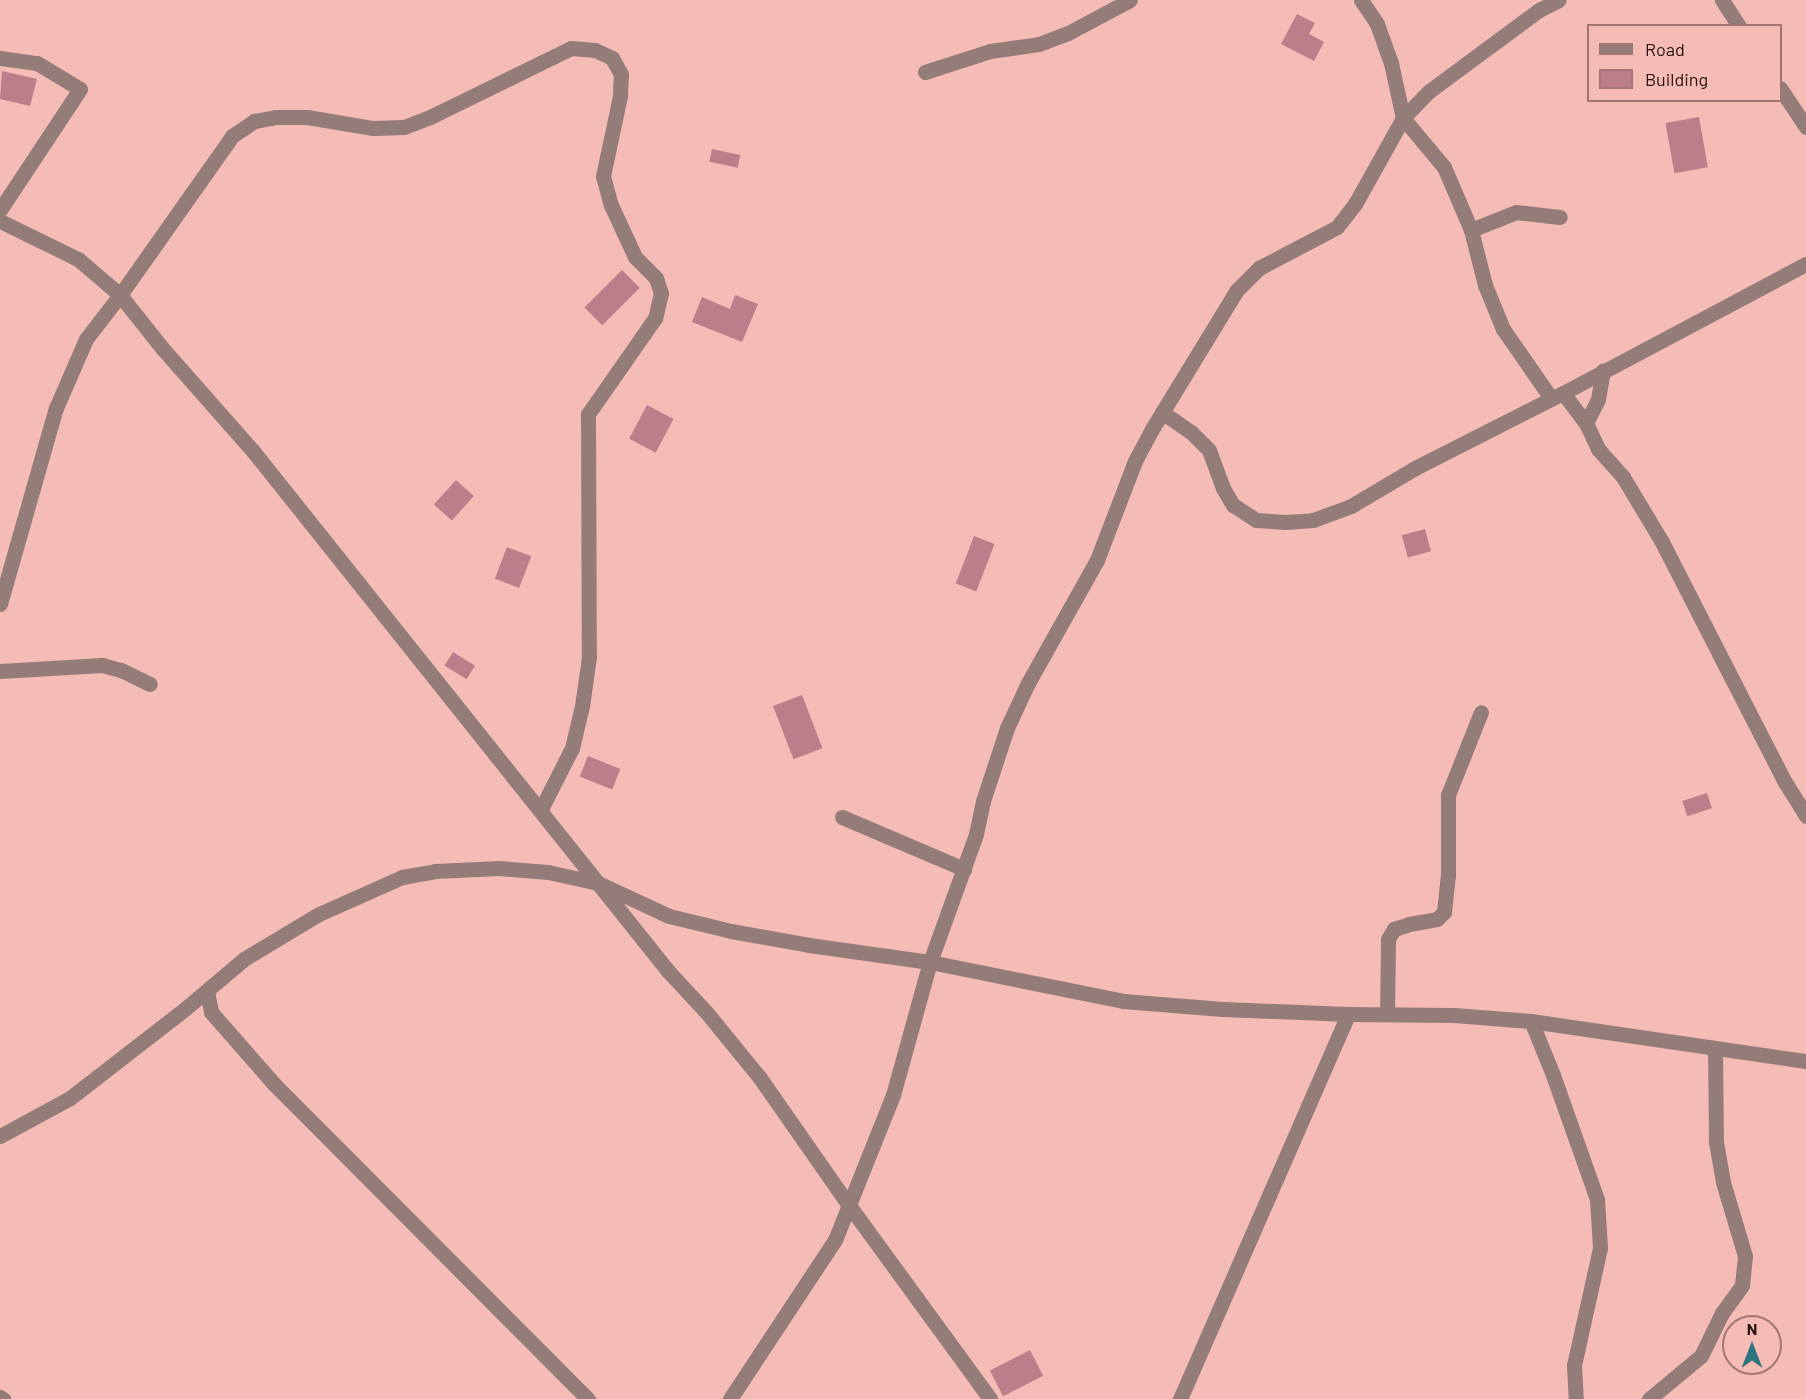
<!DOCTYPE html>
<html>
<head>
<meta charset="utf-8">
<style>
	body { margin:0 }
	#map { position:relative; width:1806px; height:1399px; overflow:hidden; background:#f5bbb5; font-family:Barlow,sans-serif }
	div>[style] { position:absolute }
	.building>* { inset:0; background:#bd7e8b; transform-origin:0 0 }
	.minor>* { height:15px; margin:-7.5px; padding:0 7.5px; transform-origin:7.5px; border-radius:7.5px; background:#947c79 }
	span { translate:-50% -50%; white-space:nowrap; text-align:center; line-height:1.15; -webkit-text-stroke:5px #f5bbb5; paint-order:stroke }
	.legend { position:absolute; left:1587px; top:24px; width:195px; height:78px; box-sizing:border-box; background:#f5bbb5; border:2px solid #a27773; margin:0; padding:8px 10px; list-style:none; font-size:18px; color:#261210 }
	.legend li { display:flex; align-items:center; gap:12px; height:30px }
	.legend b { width:30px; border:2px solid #a27773 }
	.north { position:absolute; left:1722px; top:1315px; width:60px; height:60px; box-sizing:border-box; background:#f5bbb5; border:2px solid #a27773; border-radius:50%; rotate:0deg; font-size:16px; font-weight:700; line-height:24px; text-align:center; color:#261210 }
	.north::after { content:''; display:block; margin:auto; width:21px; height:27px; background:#2c747d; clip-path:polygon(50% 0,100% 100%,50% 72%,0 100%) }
</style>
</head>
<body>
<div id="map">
	<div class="building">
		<div style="clip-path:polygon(1297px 14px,1315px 23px,1309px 34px,1324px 42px,1314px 61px,1281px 44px)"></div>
		<div style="clip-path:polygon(2px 71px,37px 79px,30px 106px,0 99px)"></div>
		<div style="left:1699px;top:117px;width:51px;height:34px;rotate:80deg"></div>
		<div style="left:712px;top:149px;width:29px;height:13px;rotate:12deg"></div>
		<div style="left:622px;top:270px;width:25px;height:53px;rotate:45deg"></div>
		<div style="clip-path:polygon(735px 295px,758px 304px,742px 342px,692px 322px,702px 297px,730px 309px)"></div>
		<div style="left:647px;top:405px;width:30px;height:38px;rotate:28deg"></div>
		<div style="left:456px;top:480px;width:24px;height:33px;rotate:42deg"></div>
		<div style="left:1425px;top:529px;width:23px;height:24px;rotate:75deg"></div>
		<div style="left:974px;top:536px;width:22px;height:51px;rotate:21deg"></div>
		<div style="left:507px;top:547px;width:26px;height:34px;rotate:21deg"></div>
		<div style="left:453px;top:652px;width:26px;height:16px;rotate:32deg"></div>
		<div style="left:802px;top:695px;width:57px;height:31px;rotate:69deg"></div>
		<div style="left:588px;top:756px;width:35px;height:22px;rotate:22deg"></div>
		<div style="left:1707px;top:793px;width:16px;height:26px;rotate:72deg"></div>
		<div style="left:1030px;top:1350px;width:29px;height:45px;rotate:63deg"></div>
	</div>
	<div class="minor">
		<div style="left:1361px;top:0;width:29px;rotate:56deg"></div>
		<div style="left:1377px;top:24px;width:41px;rotate:70.3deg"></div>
		<div style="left:1391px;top:63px;width:56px;rotate:77.7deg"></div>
		<div style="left:1403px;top:118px;width:64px;rotate:50.1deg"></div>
		<div style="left:1444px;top:167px;width:69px;rotate:66.8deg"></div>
		<div style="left:1471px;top:230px;width:57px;rotate:75.7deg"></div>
		<div style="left:1485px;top:285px;width:48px;rotate:67.8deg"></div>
		<div style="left:1503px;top:329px;width:84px;rotate:55.2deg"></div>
		<div style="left:1722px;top:0;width:31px;rotate:57deg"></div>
		<div style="left:0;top:58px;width:37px;rotate:8deg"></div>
		<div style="left:37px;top:63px;width:50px;rotate:31.2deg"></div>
		<div style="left:80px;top:89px;width:145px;rotate:123.5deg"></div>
		<div style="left:925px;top:72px;width:68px;rotate:-17.9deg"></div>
		<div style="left:990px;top:51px;width:49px;rotate:-8.1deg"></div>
		<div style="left:1039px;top:44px;width:31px;rotate:-21deg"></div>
		<div style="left:1068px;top:33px;width:70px;rotate:-28deg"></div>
		<div style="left:1780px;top:88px;width:47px;rotate:56.3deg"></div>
		<div style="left:0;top:221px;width:87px;rotate:26deg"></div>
		<div style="left:78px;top:259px;width:55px;rotate:40.6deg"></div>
		<div style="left:120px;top:295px;width:69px;rotate:51.5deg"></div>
		<div style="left:163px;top:349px;width:136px;rotate:48.6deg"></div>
		<div style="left:253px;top:451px;width:665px;rotate:51.41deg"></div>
		<div style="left:668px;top:971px;width:57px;rotate:47.1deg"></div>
		<div style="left:707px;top:1013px;width:84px;rotate:50.8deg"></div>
		<div style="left:760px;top:1078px;width:154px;rotate:55.1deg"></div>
		<div style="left:848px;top:1204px;width:241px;rotate:53.9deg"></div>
		<div style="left:1471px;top:230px;width:48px;rotate:-21.8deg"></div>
		<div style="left:1516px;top:212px;width:44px;rotate:6.5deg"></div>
		<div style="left:1563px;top:393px;width:38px;rotate:53deg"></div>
		<div style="left:1586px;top:423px;width:29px;rotate:65deg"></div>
		<div style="left:1598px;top:449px;width:38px;rotate:48deg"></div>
		<div style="left:1623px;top:477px;width:76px;rotate:59deg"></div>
		<div style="left:1662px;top:542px;width:270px;rotate:62.9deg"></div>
		<div style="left:1785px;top:782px;width:40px;rotate:58deg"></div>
		<div style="left:1162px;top:412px;width:35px;rotate:35deg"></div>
		<div style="left:1191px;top:432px;width:25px;rotate:45deg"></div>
		<div style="left:1209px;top:450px;width:40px;rotate:69.8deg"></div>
		<div style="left:1223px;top:488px;width:20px;rotate:60deg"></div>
		<div style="left:1233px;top:505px;width:27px;rotate:33deg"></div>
		<div style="left:1256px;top:520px;width:30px;rotate:4deg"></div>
		<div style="left:1286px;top:522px;width:27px;rotate:-4deg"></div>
		<div style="left:1313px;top:520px;width:40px;rotate:-20.2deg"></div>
		<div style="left:1351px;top:506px;width:74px;rotate:-30.7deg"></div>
		<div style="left:1415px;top:468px;width:166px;rotate:-26.9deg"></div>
		<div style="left:1563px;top:393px;width:275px;rotate:-28deg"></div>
		<div style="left:1586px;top:423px;width:27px;rotate:-63deg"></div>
		<div style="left:1598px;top:399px;width:29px;rotate:-80deg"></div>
		<div style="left:0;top:604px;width:204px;rotate:-74.1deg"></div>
		<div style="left:56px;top:408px;width:75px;rotate:-66.5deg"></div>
		<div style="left:86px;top:339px;width:56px;rotate:-52.3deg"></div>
		<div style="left:120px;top:295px;width:194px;rotate:-54.8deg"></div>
		<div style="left:232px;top:136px;width:27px;rotate:-34deg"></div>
		<div style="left:254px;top:121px;width:22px;rotate:-10deg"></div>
		<div style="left:276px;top:117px;width:31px"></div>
		<div style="left:307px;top:117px;width:67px;rotate:9.5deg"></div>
		<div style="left:373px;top:128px;width:31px;rotate:-2deg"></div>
		<div style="left:404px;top:127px;width:28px;rotate:-21deg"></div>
		<div style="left:430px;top:117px;width:157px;rotate:-26.1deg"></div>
		<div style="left:571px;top:48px;width:24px;rotate:5deg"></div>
		<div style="left:595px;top:50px;width:19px;rotate:25deg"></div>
		<div style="left:612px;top:58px;width:18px;rotate:61deg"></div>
		<div style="left:621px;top:74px;width:22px;rotate:93deg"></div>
		<div style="left:620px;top:96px;width:82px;rotate:102deg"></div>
		<div style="left:603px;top:176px;width:30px;rotate:75deg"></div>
		<div style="left:611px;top:205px;width:57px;rotate:65.2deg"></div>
		<div style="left:635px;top:257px;width:30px;rotate:45deg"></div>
		<div style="left:656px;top:278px;width:16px;rotate:72deg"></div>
		<div style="left:661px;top:293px;width:26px;rotate:103deg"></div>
		<div style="left:655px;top:318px;width:117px;rotate:124.9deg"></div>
		<div style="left:588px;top:414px;width:243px;rotate:89.8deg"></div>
		<div style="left:589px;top:657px;width:49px;rotate:98.1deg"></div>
		<div style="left:582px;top:706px;width:43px;rotate:103.4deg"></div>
		<div style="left:572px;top:748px;width:68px;rotate:116.9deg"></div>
		<div style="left:0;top:671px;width:102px;rotate:-3.4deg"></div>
		<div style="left:102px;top:665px;width:20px;rotate:15deg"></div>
		<div style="left:121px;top:670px;width:32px;rotate:26deg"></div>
		<div style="left:842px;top:817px;width:133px;rotate:23.1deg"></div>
		<div style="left:207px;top:991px;width:21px;rotate:79deg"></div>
		<div style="left:211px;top:1012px;width:96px;rotate:48.8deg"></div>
		<div style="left:274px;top:1084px;width:445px;rotate:45.1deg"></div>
		<div style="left:1387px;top:1014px;width:75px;rotate:-89.2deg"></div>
		<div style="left:1388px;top:939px;width:12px;rotate:-59deg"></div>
		<div style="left:1394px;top:929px;width:16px;rotate:-18deg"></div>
		<div style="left:1409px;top:924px;width:28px;rotate:-10deg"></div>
		<div style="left:1437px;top:919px;width:10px;rotate:-45deg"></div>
		<div style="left:1444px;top:912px;width:36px;rotate:-84deg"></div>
		<div style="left:1448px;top:876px;width:81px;rotate:-90deg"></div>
		<div style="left:1448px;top:795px;width:89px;rotate:-68.3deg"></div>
		<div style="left:1531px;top:1021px;width:58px;rotate:67.8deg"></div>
		<div style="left:1553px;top:1075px;width:132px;rotate:70.5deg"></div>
		<div style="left:1597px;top:1199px;width:49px;rotate:86.5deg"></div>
		<div style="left:1600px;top:1248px;width:120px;rotate:102.5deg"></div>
		<div style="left:1574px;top:1365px;width:34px;rotate:87deg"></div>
		<div style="left:0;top:1136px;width:80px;rotate:-28.5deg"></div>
		<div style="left:70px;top:1098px;width:147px;rotate:-37.8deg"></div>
		<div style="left:186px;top:1008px;width:76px;rotate:-40.2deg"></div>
		<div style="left:244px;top:959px;width:87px;rotate:-31deg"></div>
		<div style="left:319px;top:914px;width:91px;rotate:-24deg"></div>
		<div style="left:402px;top:877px;width:34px;rotate:-10deg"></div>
		<div style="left:435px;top:871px;width:64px;rotate:-2.7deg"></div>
		<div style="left:499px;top:868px;width:49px;rotate:4.7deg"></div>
		<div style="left:548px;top:872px;width:51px;rotate:12.4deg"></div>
		<div style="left:598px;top:883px;width:78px;rotate:24.9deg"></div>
		<div style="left:669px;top:916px;width:64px;rotate:13.6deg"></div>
		<div style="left:731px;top:931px;width:79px;rotate:10.2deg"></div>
		<div style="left:809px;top:945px;width:122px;rotate:8deg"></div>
		<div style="left:930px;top:962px;width:197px;rotate:11.4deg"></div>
		<div style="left:1123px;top:1001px;width:100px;rotate:4.6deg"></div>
		<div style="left:1223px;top:1009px;width:125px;rotate:2.3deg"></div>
		<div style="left:1348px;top:1014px;width:106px;rotate:0.5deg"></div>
		<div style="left:1454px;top:1015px;width:77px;rotate:4.5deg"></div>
		<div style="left:1531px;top:1021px;width:278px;rotate:8.3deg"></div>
		<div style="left:0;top:1397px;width:4px;rotate:34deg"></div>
		<div style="left:730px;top:1399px;width:191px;rotate:-56.6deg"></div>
		<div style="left:835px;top:1240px;width:156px;rotate:-68.2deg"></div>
		<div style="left:893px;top:1095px;width:138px;rotate:-74.5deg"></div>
		<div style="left:930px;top:962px;width:136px;rotate:-70.2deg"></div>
		<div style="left:976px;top:834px;width:34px;rotate:-78deg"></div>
		<div style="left:983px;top:801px;width:77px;rotate:-71.8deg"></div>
		<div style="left:1007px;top:728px;width:50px;rotate:-65deg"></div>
		<div style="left:1028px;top:683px;width:141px;rotate:-60.7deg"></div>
		<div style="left:1097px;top:560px;width:106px;rotate:-69deg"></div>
		<div style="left:1135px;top:461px;width:36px;rotate:-62deg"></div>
		<div style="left:1152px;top:429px;width:163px;rotate:-58.6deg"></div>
		<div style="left:1237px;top:290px;width:31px;rotate:-45deg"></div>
		<div style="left:1259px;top:268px;width:88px;rotate:-27.7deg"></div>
		<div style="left:1337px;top:227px;width:29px;rotate:-52deg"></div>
		<div style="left:1355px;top:204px;width:98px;rotate:-60.8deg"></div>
		<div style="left:1403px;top:118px;width:36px;rotate:-46deg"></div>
		<div style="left:1428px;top:92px;width:138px;rotate:-36.5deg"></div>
		<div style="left:1539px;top:10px;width:22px;rotate:-27deg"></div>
		<div style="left:1180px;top:1399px;width:420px;rotate:-66.4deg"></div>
		<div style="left:1649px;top:1399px;width:67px;rotate:-39.6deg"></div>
		<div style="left:1701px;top:1356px;width:48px;rotate:-64deg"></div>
		<div style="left:1722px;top:1313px;width:34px;rotate:-54deg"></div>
		<div style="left:1742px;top:1285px;width:29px;rotate:-84deg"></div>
		<div style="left:1745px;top:1256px;width:77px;rotate:-106.6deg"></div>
		<div style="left:1723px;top:1182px;width:41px;rotate:-99.9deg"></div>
		<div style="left:1716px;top:1142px;width:93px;rotate:-90.6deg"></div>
	</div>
	<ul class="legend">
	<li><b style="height:8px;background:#947c79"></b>Road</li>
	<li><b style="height:16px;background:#bd7e8b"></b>Building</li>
	</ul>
	<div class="north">N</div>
</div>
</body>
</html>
